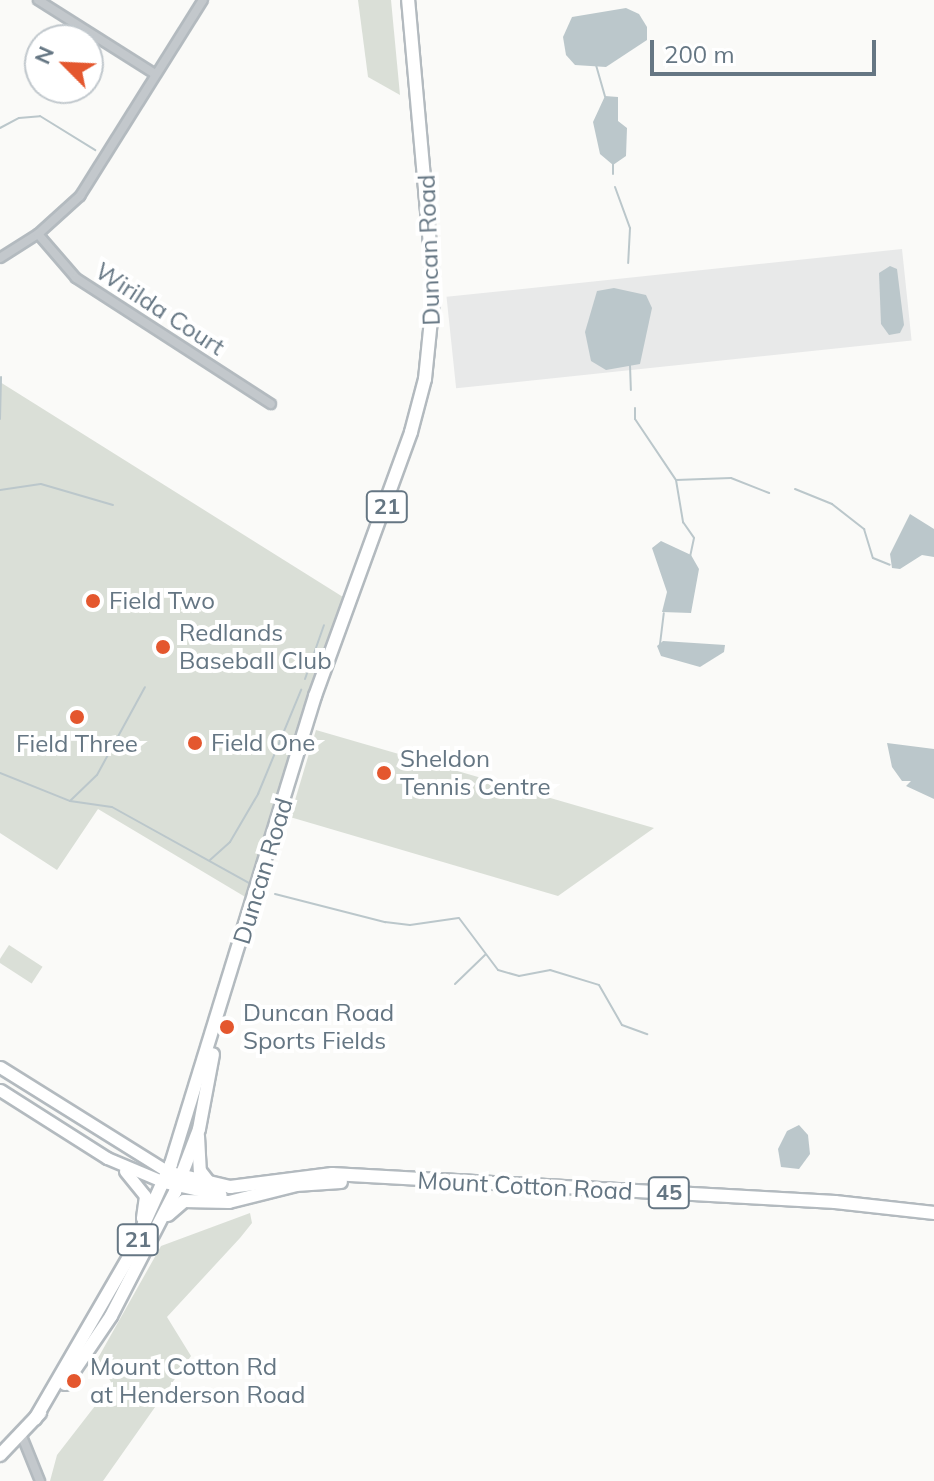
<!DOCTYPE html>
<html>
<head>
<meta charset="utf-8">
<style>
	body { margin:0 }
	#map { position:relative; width:934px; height:1481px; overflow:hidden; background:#fafaf8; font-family:Mulish,sans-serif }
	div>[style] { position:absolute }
	.built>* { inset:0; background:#e8e9e9; transform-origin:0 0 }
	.green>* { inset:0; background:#dadfd7; transform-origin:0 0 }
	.water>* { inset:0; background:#bbc7cb }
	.stream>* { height:2px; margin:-1px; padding:0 1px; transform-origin:1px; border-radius:1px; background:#bbc7cb }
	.roads { filter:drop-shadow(2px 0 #b3babf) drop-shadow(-2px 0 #b3babf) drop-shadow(0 2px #b3babf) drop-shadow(0 -2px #b3babf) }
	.minor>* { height:8px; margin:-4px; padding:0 4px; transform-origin:4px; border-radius:4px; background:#c3c8cc }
	.secondary>* { height:11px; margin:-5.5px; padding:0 5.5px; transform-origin:5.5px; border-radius:5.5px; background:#fff }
	.primary>* { height:12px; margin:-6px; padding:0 6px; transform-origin:6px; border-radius:6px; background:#fff }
	.trunk>* { height:12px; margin:-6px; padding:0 6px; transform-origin:6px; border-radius:6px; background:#fff }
	.dots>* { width:22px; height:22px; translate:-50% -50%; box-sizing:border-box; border:4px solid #fff; border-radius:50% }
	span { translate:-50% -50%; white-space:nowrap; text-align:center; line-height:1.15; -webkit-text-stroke:8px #fff; paint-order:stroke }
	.shield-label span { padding:2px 6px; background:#fff; border:2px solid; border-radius:6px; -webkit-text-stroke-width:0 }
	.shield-label { font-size:22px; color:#657683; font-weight:700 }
	.street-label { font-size:24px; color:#657683 }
	.poi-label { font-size:24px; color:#657683 }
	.left { translate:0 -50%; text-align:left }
	.north { position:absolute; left:24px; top:24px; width:80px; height:80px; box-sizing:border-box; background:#fff; border:2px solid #c1c8cd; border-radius:50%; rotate:294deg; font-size:22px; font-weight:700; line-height:32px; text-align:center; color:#657683 }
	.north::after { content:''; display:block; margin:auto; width:28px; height:36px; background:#e4572e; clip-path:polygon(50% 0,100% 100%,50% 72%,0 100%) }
	.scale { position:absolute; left:650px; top:40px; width:226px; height:36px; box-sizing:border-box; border:4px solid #657683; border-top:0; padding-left:10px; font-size:24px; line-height:28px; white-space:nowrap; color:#657683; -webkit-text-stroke:6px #fff; paint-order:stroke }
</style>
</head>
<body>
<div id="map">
	<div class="built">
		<div style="left:902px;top:249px;width:92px;height:458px;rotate:84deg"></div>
	</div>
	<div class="green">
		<div style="clip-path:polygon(358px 0,391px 0,400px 95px,368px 77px)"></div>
		<div style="clip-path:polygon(0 382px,343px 597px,247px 898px,98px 809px,57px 870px,0 833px)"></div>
		<div style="clip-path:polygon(316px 730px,654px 828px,558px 896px,290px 817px)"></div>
		<div style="left:9px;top:945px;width:40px;height:20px;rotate:33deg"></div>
		<div style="clip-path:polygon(250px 1213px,252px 1223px,240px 1238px,167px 1317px,191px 1356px,103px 1481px,50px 1481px,57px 1455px,112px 1384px,98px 1358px,161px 1246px)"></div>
	</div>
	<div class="water">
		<div style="clip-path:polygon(626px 8px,639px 14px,647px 27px,647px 40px,606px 67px,575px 65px,566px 55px,563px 37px,572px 17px)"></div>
		<div style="clip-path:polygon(605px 96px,618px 97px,618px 121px,627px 128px,626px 156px,613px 165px,600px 154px,593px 122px)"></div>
		<div style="clip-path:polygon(890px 266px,897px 269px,904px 325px,900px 333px,889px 335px,881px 324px,879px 273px)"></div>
		<div style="clip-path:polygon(614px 288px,646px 295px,652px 308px,640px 364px,606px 370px,591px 361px,585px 332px,597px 291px)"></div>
		<div style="clip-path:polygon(910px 514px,934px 529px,934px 557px,922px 555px,900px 569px,892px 568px,890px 554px)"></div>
		<div style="clip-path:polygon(661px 541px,691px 555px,699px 569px,691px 613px,662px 612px,667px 592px,652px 548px)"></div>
		<div style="clip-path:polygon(663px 641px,725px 645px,724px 652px,700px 667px,661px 656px,657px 646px)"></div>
		<div style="clip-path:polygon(887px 743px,934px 749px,934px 799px,906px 786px,911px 781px,902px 781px,892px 767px)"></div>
		<div style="clip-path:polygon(799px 1125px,808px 1135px,810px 1154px,799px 1169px,781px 1167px,778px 1149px,787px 1131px)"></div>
	</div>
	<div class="stream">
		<div style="left:596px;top:65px;width:33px;rotate:74deg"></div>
		<div style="left:0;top:128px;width:21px;rotate:-28deg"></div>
		<div style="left:19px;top:118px;width:21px;rotate:-5deg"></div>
		<div style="left:40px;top:116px;width:65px;rotate:31.7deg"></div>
		<div style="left:613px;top:163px;width:11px;rotate:90deg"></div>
		<div style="left:615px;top:187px;width:44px;rotate:69.9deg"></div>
		<div style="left:630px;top:228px;width:35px;rotate:93deg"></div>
		<div style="left:630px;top:365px;width:25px;rotate:88deg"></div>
		<div style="left:635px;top:408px;width:11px;rotate:90deg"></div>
		<div style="left:635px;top:419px;width:73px;rotate:56.1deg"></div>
		<div style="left:676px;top:480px;width:43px;rotate:80.5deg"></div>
		<div style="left:683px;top:522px;width:19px;rotate:55deg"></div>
		<div style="left:694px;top:538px;width:19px;rotate:102deg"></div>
		<div style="left:0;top:419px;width:42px;rotate:-88.6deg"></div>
		<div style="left:676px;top:480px;width:55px;rotate:-2.1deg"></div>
		<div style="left:731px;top:478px;width:41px;rotate:21.5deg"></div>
		<div style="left:795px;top:489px;width:40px;rotate:22deg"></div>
		<div style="left:832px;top:504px;width:41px;rotate:38deg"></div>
		<div style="left:864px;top:529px;width:30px;rotate:73deg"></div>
		<div style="left:873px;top:558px;width:18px;rotate:22deg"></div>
		<div style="left:0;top:490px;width:41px;rotate:-8.3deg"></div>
		<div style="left:41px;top:484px;width:75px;rotate:16.3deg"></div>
		<div style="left:660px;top:644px;width:31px;rotate:-83deg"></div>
		<div style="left:305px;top:679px;width:57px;rotate:-70.6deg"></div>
		<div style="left:0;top:773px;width:75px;rotate:21.8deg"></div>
		<div style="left:70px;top:801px;width:42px;rotate:8.1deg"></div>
		<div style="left:112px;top:807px;width:159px;rotate:29deg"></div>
		<div style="left:70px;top:801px;width:37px;rotate:-44deg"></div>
		<div style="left:97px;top:775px;width:100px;rotate:-61.4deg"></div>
		<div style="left:210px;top:860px;width:27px;rotate:-42deg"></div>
		<div style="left:230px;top:842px;width:56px;rotate:-59.7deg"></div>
		<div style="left:258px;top:794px;width:113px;rotate:-67.5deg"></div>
		<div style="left:275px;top:894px;width:114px;rotate:14.3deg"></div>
		<div style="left:385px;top:922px;width:25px;rotate:7deg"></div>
		<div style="left:410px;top:925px;width:49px;rotate:-8.1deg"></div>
		<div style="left:459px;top:918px;width:65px;rotate:53.1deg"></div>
		<div style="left:498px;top:970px;width:22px;rotate:16deg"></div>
		<div style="left:519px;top:976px;width:32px;rotate:-11deg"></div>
		<div style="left:550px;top:970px;width:51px;rotate:17deg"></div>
		<div style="left:599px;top:985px;width:46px;rotate:60.1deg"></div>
		<div style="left:622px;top:1025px;width:27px;rotate:20deg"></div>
		<div style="left:455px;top:984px;width:42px;rotate:-44deg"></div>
	</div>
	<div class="roads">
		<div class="minor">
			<div style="left:38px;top:0;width:138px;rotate:32.3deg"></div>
			<div style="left:38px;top:234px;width:58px;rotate:49.2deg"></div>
			<div style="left:76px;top:278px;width:232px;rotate:32.9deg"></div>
			<div style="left:0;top:258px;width:45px;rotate:-32.3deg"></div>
			<div style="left:38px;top:234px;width:57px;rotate:-42.1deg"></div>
			<div style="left:80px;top:196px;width:231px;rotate:-57.9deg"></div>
			<div style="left:21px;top:1434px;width:51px;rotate:68deg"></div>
		</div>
		<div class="secondary">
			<div style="left:0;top:1067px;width:198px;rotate:32deg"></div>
			<div style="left:0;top:1090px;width:127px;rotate:32.4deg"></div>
			<div style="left:107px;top:1158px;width:62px;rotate:22.8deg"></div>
			<div style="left:125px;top:1171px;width:32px;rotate:51deg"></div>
			<div style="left:145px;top:1196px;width:22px;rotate:98deg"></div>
		</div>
		<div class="primary">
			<div style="left:198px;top:1136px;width:35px;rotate:87deg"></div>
			<div style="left:200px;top:1171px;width:18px;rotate:52deg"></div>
			<div style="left:171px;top:1173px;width:61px;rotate:13.3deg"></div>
			<div style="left:230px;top:1187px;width:103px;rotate:-7.3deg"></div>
			<div style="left:332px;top:1174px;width:504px;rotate:3.19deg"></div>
			<div style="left:835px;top:1202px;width:100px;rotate:6.3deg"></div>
			<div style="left:164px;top:1182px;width:58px;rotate:12.8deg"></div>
			<div style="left:168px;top:1215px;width:21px;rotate:-41deg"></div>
			<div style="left:184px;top:1201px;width:45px;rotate:1.3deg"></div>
			<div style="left:229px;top:1202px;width:69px;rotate:-14.2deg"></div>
			<div style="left:296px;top:1185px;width:45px;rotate:-3.8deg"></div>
		</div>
		<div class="trunk">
			<div style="left:65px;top:1384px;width:82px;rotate:-55.9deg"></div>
			<div style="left:111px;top:1316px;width:140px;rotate:-62.7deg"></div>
			<div style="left:175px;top:1192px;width:67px;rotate:-69.1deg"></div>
			<div style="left:199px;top:1129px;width:76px;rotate:-79.4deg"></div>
			<div style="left:35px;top:1419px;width:187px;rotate:-59.9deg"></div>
			<div style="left:129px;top:1257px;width:102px;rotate:-65.7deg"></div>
			<div style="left:171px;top:1164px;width:490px;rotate:-72.9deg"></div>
			<div style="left:315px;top:696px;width:281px;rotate:-70deg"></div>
			<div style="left:411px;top:432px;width:55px;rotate:-75.2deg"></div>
			<div style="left:425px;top:379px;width:89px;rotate:-84.2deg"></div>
			<div style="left:434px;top:290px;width:291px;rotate:-95.1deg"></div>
			<div style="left:0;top:1455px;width:58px;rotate:-46.4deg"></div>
		</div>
	</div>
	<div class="dots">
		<div style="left:93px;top:601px;background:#e4572e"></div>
		<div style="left:163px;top:647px;background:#e4572e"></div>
		<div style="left:77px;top:717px;background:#e4572e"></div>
		<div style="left:195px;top:743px;background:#e4572e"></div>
		<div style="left:384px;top:773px;background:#e4572e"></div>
		<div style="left:227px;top:1027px;background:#e4572e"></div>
		<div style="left:74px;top:1381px;background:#e4572e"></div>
	</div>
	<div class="shield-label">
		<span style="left:387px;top:507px">21</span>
		<span style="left:669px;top:1193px">45</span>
		<span style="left:138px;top:1240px">21</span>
	</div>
	<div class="street-label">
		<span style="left:429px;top:250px;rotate:-92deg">Duncan Road</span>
		<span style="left:160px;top:309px;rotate:33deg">Wirilda Court</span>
		<span style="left:263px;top:871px;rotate:-73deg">Duncan Road</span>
		<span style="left:525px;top:1186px;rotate:3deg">Mount Cotton Road</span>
	</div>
	<div class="poi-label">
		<span class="left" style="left:109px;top:601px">Field Two</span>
		<span class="left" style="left:179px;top:647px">Redlands<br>Baseball Club</span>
		<span class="left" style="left:211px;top:743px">Field One</span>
		<span style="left:77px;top:744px">Field Three</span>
		<span class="left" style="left:400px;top:773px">Sheldon<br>Tennis Centre</span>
		<span class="left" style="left:243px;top:1027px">Duncan Road<br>Sports Fields</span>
		<span class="left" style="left:90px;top:1381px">Mount Cotton Rd<br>at Henderson Road</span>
	</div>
	<div class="north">N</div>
	<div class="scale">200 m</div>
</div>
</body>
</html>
